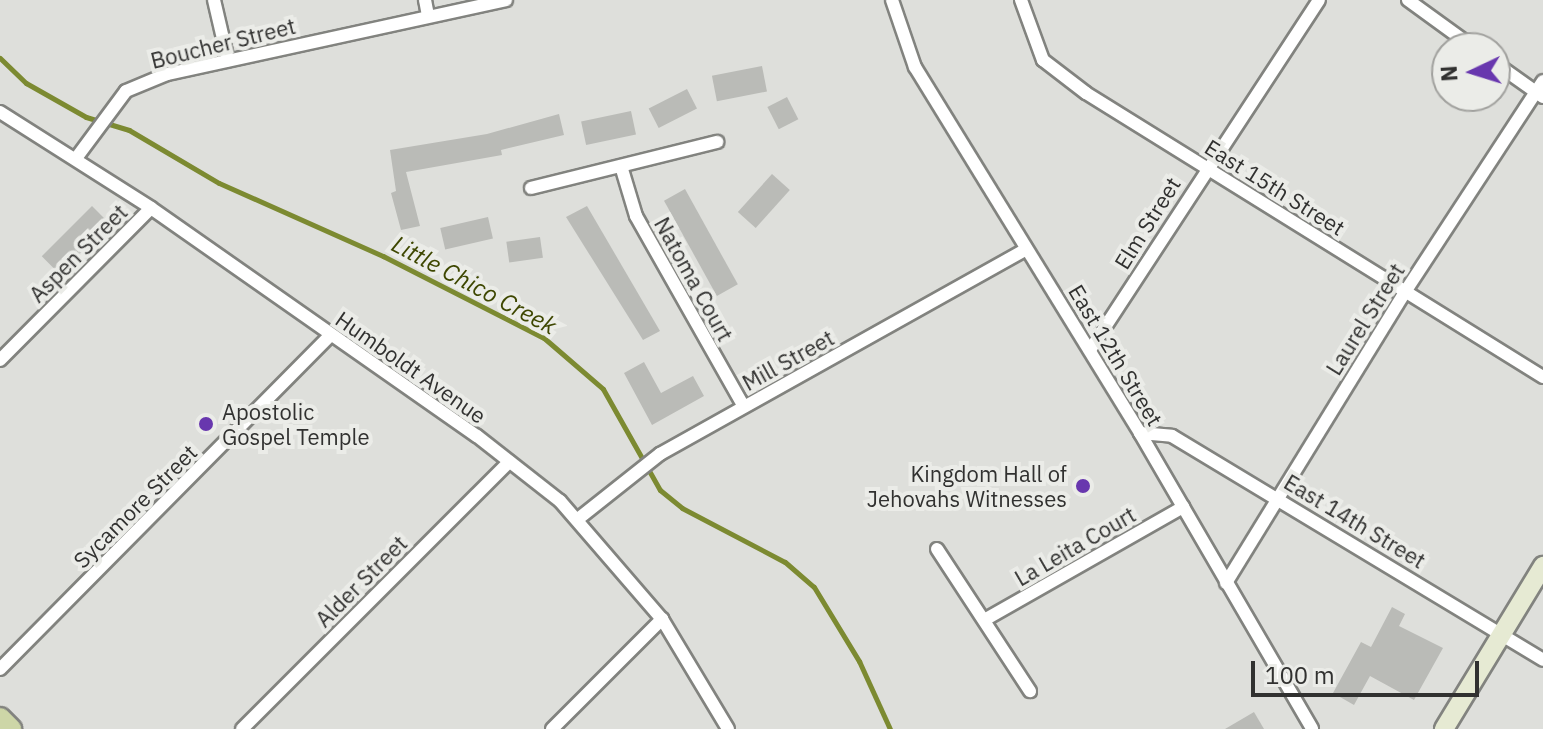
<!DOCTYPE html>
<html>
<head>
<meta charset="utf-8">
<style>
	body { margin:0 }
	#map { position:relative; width:1543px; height:729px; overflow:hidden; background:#dedfdb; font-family:"IBM Plex Sans",sans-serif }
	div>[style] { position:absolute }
	.stream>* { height:5px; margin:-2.5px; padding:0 2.5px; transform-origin:2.5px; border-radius:2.5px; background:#7c8a31 }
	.building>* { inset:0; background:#babbb7; transform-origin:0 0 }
	.roads { filter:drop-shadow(2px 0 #82837f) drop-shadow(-2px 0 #82837f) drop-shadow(0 2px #82837f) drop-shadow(0 -2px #82837f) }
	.street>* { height:12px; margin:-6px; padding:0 6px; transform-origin:6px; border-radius:6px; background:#fff }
	.secondary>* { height:18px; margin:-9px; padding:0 9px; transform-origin:9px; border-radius:9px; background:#e6ead3 }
	.primary>* { height:20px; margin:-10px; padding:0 10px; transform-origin:10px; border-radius:10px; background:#cdd6a7 }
	.dots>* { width:22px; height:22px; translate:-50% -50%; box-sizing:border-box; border:4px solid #ebece8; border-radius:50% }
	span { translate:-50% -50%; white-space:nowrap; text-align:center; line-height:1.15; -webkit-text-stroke:8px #ebece8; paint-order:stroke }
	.street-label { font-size:22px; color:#313130 }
	.poi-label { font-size:22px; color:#313130 }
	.left { translate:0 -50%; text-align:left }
	.right { translate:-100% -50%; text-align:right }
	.water-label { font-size:24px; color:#3e4701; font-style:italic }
	.north { position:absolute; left:1431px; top:32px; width:80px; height:80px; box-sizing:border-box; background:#ebece8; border:2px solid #a1a19e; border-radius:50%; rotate:266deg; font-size:22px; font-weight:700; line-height:32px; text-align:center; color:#313130 }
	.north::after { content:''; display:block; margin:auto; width:28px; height:36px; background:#6837ae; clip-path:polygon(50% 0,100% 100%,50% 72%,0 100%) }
	.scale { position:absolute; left:1251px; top:661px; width:228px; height:36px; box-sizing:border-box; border:4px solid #313130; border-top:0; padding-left:10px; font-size:24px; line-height:28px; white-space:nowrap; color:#313130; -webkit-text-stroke:6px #ebece8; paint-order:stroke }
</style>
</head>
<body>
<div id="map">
	<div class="stream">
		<div style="left:0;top:58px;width:36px;rotate:44deg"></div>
		<div style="left:26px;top:83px;width:69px;rotate:29.5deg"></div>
		<div style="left:86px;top:117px;width:45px;rotate:16.8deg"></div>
		<div style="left:129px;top:130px;width:104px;rotate:30.5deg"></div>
		<div style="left:219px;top:183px;width:180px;rotate:24deg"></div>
		<div style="left:383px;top:256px;width:181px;rotate:27deg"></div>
		<div style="left:544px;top:338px;width:78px;rotate:40.8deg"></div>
		<div style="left:603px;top:389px;width:116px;rotate:60.6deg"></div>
		<div style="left:660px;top:490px;width:28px;rotate:39deg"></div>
		<div style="left:682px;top:508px;width:116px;rotate:27.7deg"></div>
		<div style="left:785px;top:562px;width:38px;rotate:41deg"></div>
		<div style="left:814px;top:587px;width:87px;rotate:58.7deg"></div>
		<div style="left:859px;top:661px;width:75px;rotate:65.5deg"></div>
	</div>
	<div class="building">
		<div style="left:762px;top:66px;width:26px;height:51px;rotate:79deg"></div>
		<div style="left:687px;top:89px;width:22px;height:43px;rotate:63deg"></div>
		<div style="left:787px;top:97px;width:25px;height:22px;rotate:63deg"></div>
		<div style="left:631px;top:111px;width:24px;height:51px;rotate:78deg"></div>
		<div style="clip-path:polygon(559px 114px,564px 135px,501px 150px,502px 155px,406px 172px,420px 226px,401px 230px,391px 193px,396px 191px,390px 150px,487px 134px)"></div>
		<div style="left:772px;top:174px;width:24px;height:51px;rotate:42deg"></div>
		<div style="left:685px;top:189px;width:109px;height:24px;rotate:61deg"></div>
		<div style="left:92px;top:206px;width:25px;height:71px;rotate:45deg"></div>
		<div style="clip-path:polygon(587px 206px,660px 331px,643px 340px,566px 217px)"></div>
		<div style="left:488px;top:217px;width:22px;height:49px;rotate:77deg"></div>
		<div style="left:540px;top:237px;width:21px;height:34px;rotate:82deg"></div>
		<div style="clip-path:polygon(644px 362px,661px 393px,693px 376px,704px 396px,652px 425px,624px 373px)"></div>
		<div style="clip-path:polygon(1392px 607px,1405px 614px,1399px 626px,1443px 648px,1414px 700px,1370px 676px,1354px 705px,1333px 693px,1361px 642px,1371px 647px)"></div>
		<div style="clip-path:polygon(1254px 712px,1264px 729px,1225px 729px)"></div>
	</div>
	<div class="roads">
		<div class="street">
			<div style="left:214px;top:0;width:62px;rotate:76.9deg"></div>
			<div style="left:425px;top:0;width:16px;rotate:79deg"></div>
			<div style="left:892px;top:0;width:71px;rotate:71.1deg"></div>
			<div style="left:915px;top:67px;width:430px;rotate:58.4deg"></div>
			<div style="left:1140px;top:433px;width:342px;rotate:59.8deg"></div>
			<div style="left:1021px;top:0;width:64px;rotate:69.9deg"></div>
			<div style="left:1043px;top:60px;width:54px;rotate:37.5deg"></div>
			<div style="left:1086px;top:93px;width:538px;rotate:31.86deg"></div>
			<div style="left:1408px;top:0;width:82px;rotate:36deg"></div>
			<div style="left:1495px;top:63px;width:59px;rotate:35.3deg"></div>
			<div style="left:0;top:112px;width:179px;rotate:32.4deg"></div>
			<div style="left:151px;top:208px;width:398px;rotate:35deg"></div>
			<div style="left:477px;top:436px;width:105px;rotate:38.1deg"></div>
			<div style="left:560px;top:501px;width:156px;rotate:49.2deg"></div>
			<div style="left:662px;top:619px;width:128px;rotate:59deg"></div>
			<div style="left:77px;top:157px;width:82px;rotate:-53.4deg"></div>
			<div style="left:126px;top:91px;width:44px;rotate:-22.5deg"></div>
			<div style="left:167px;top:74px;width:347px;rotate:-12.3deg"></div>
			<div style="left:621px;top:166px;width:52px;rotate:73.3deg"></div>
			<div style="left:636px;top:216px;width:219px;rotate:60.5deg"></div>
			<div style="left:531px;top:188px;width:192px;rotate:-13.9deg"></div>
			<div style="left:1090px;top:350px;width:418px;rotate:-56.8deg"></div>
			<div style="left:0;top:360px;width:214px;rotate:-45.2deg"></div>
			<div style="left:1140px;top:433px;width:32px;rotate:5deg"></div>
			<div style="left:1172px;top:436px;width:433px;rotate:31.1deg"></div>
			<div style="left:578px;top:519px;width:105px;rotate:-38.4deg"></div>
			<div style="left:660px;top:454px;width:420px;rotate:-29.2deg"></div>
			<div style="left:937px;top:549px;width:170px;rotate:56.8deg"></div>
			<div style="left:1226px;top:583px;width:342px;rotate:-58.4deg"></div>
			<div style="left:1405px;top:292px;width:252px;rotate:-56.8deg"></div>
			<div style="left:986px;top:619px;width:227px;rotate:-29.6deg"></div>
			<div style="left:0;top:669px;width:470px;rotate:-45.3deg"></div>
			<div style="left:242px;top:729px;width:378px;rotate:-45deg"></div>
			<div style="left:552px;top:729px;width:156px;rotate:-45deg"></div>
		</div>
		<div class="secondary">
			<div style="left:1444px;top:729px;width:191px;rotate:-58.7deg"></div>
		</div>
		<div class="primary">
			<div style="left:0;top:718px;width:16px;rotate:45deg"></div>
		</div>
	</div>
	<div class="dots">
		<div style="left:206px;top:424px;background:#6837ae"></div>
		<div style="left:1083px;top:486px;background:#6837ae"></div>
	</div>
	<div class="street-label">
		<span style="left:223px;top:43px;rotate:-14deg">Boucher Street</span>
		<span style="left:1275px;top:187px;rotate:32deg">East 15th Street</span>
		<span style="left:1147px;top:223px;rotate:-58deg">Elm Street</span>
		<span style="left:78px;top:253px;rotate:-45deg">Aspen Street</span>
		<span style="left:694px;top:279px;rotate:61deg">Natoma Court</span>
		<span style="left:1365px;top:319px;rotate:-58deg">Laurel Street</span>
		<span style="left:1116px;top:355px;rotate:59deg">East 12th Street</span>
		<span style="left:788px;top:360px;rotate:-29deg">Mill Street</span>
		<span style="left:411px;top:367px;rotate:35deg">Humboldt Avenue</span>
		<span style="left:135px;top:506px;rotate:-45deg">Sycamore Street</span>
		<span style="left:1355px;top:521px;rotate:31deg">East 14th Street</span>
		<span style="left:1075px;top:546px;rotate:-30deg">La Leita Court</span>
		<span style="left:361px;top:581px;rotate:-45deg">Alder Street</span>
	</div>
	<div class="poi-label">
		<span class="left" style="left:222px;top:424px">Apostolic<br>Gospel Temple</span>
		<span class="right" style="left:1067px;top:486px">Kingdom Hall of<br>Jehovahs Witnesses</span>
	</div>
	<div class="water-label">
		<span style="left:474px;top:285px;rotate:28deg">Little Chico Creek</span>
	</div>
	<div class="north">N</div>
	<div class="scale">100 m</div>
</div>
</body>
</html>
